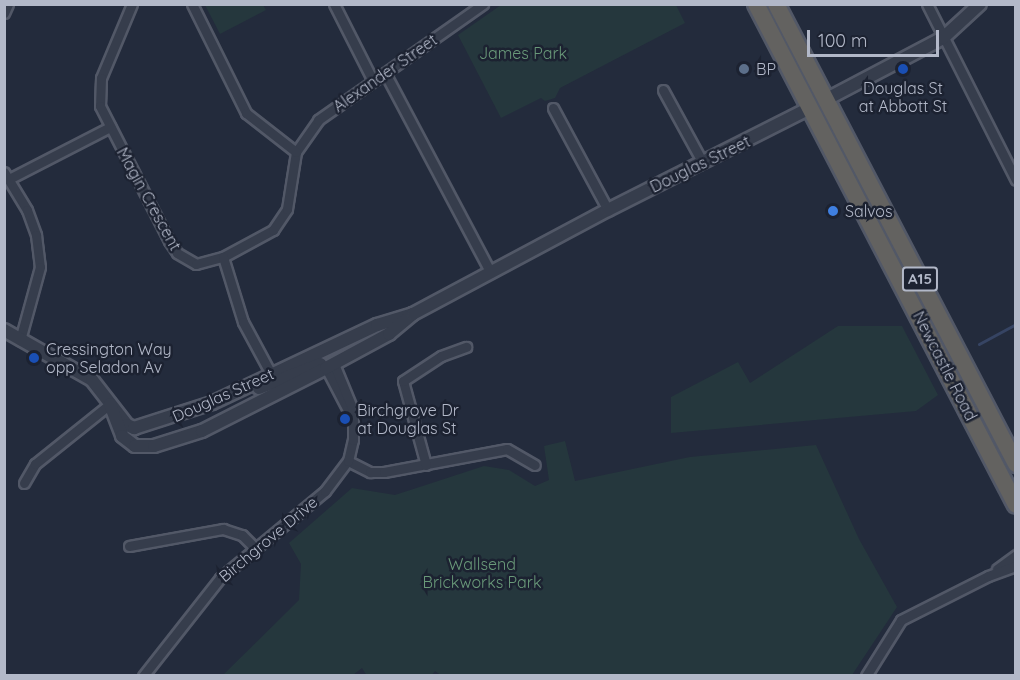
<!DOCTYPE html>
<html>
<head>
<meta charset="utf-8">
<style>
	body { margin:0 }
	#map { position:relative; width:1020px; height:680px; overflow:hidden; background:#232b3c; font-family:Quicksand,sans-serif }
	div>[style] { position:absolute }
	.green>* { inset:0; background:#25373d }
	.stream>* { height:3px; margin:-1.5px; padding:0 1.5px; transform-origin:1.5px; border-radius:1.5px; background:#364463 }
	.roads { filter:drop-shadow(2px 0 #525867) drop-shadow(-2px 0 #525867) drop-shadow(0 2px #525867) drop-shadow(0 -2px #525867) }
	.minor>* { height:9px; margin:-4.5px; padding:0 4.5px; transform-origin:4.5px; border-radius:4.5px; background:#363d4c }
	.tertiary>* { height:12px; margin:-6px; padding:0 6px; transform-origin:6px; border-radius:6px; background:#363d4c }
	.trunk>* { height:16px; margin:-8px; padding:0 8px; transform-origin:8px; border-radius:8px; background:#636260 }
	.dots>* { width:16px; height:16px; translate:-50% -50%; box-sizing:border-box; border:3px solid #1c2231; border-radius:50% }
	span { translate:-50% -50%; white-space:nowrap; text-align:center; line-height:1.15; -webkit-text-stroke:5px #1c2231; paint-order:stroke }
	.shield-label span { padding:2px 4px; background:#1c2231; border:2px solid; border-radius:4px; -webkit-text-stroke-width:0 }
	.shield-label { font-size:15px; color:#b2b8c8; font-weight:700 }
	.park-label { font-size:16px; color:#699979 }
	.poi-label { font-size:16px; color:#b2b8c8 }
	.left { translate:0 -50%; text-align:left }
	.street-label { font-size:16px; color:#b2b8c8 }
	.frame { position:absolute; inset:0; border:6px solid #b2b8c8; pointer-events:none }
	.scale { position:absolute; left:807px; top:30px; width:132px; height:27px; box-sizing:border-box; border:3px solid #b2b8c8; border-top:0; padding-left:8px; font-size:18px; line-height:21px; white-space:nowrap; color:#b2b8c8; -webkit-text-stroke:4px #1c2231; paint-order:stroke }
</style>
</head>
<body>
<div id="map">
	<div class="green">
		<div style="clip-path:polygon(205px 5px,263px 5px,266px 10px,220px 34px)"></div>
		<div style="clip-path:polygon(501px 5px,676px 5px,685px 23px,560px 88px,555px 98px,545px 101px,541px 98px,501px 118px,458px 35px)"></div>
		<div style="clip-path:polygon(838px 326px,902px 326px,938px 395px,916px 411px,671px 433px,671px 397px,738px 362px,750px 383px)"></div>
		<div style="clip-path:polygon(565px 441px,575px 481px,690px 457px,816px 445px,859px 539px,897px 607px,852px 675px,442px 676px,435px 671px,432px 675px,367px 676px,362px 668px,353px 675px,223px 675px,299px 600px,301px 564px,289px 543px,352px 488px,395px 495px,484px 466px,509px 470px,535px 486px,549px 480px,544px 446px)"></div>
	</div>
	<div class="stream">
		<div style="left:979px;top:344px;width:42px;rotate:-28.4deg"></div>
	</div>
	<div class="roads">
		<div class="minor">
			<div style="left:132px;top:4px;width:80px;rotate:112.7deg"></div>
			<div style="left:101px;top:78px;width:28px;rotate:92deg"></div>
			<div style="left:100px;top:106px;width:152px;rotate:62.9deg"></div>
			<div style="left:169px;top:241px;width:14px;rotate:56deg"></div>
			<div style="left:177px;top:253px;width:22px;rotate:30deg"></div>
			<div style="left:196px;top:264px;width:28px;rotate:-15deg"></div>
			<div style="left:223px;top:257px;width:57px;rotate:-28.4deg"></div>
			<div style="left:273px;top:230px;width:25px;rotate:-56deg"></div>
			<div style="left:287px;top:209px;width:58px;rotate:-81deg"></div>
			<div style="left:296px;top:152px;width:39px;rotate:-55deg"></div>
			<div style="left:318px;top:120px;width:202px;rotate:-35.1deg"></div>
			<div style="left:192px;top:4px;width:122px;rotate:63.6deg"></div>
			<div style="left:246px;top:113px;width:63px;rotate:38deg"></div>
			<div style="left:334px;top:4px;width:86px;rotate:63.1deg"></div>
			<div style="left:927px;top:4px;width:197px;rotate:63.2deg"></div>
			<div style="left:4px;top:13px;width:10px;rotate:-66deg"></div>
			<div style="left:385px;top:73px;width:226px;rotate:62.1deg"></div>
			<div style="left:663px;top:90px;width:83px;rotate:61.3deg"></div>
			<div style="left:553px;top:108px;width:116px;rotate:61.7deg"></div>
			<div style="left:4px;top:172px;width:44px;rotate:58.8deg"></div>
			<div style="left:27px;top:210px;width:27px;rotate:70deg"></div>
			<div style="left:36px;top:235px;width:32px;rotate:83deg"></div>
			<div style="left:40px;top:267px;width:76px;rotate:105.3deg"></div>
			<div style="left:9px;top:179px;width:114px;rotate:-27.2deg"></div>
			<div style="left:223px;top:257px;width:68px;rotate:72.9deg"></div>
			<div style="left:243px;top:322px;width:59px;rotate:61.7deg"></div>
			<div style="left:326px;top:368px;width:52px;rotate:62.4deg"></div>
			<div style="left:348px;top:461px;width:25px;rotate:27deg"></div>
			<div style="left:370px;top:472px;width:14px"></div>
			<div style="left:384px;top:472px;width:125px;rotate:-10.6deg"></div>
			<div style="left:507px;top:449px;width:32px;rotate:30deg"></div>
			<div style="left:426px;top:465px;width:87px;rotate:-105.3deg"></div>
			<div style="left:403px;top:381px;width:45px;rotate:-33.3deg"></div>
			<div style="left:441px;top:356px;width:27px;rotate:-20deg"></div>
			<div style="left:24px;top:483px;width:22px;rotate:-60deg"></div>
			<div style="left:35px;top:464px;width:96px;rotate:-38.7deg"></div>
			<div style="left:129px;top:546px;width:96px;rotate:-10.3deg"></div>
			<div style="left:223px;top:529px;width:20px;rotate:18deg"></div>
			<div style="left:242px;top:535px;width:18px;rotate:45deg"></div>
			<div style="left:997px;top:569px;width:24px;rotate:-36deg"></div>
			<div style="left:143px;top:676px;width:125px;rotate:-51.8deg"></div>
			<div style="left:220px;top:578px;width:136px;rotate:-39.6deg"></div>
			<div style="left:325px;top:491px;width:38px;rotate:-53deg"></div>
			<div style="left:348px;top:461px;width:22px;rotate:-77deg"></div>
			<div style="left:353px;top:440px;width:30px;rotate:-90deg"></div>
			<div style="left:353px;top:410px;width:50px;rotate:-112.4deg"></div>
			<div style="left:866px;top:676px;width:66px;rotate:-58deg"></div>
			<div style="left:901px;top:620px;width:97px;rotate:-26.8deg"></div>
			<div style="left:988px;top:576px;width:30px;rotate:-20deg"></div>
		</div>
		<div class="tertiary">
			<div style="left:825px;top:100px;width:133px;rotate:-27.7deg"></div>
			<div style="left:943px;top:38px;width:50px;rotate:-42.6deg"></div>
			<div style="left:4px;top:330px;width:101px;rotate:29.6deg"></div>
			<div style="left:92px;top:380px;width:57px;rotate:52.1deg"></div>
			<div style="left:127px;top:425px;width:8px;rotate:23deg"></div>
			<div style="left:134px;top:428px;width:82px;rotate:-17.8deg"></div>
			<div style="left:212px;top:403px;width:183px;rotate:-25.3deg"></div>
			<div style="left:377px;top:325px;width:37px;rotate:-17deg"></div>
			<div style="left:259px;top:388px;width:66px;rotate:-21.2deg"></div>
			<div style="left:110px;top:404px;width:34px;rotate:69deg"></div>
			<div style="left:122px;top:436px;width:16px;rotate:38deg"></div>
			<div style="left:135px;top:446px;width:19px"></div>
			<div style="left:154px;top:446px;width:50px;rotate:-17.4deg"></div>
			<div style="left:202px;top:431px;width:139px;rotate:-26.9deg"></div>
			<div style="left:326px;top:368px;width:72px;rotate:-28.4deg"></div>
			<div style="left:389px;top:334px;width:31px;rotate:-40deg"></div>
			<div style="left:413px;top:314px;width:221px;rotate:-28.1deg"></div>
			<div style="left:608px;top:210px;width:226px;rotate:-26.8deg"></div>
		</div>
		<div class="trunk">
			<div style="left:756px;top:4px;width:564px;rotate:62.57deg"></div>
			<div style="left:776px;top:4px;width:519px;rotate:62.45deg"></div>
		</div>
	</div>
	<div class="dots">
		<div style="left:744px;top:69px;background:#5c6f8a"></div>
		<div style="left:903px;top:69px;background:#1a4fb4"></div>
		<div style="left:833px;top:211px;background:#3f7fe0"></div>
		<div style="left:34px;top:358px;background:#1a4fb4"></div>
		<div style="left:345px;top:419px;background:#1a4fb4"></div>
	</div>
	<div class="shield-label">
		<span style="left:920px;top:279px">A15</span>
	</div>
	<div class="park-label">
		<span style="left:523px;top:53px">James Park</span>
		<span style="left:482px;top:573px">Wallsend<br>Brickworks Park</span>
	</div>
	<div class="poi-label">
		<span class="left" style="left:756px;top:69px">BP</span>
		<span style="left:903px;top:97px">Douglas St<br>at Abbott St</span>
		<span class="left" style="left:845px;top:211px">Salvos</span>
		<span class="left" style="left:46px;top:358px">Cressington Way<br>opp Seladon Av</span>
		<span class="left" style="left:357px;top:419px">Birchgrove Dr<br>at Douglas St</span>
	</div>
	<div class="street-label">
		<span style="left:385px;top:73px;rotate:-35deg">Alexander Street</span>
		<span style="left:700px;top:164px;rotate:-26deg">Douglas Street</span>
		<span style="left:149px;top:199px;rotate:61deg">Magin Crescent</span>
		<span style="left:945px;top:366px;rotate:63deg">Newcastle Road</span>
		<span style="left:223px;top:395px;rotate:-24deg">Douglas Street</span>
		<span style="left:268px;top:539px;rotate:-40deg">Birchgrove Drive</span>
	</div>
	<div class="frame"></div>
	<div class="scale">100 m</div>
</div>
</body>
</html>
